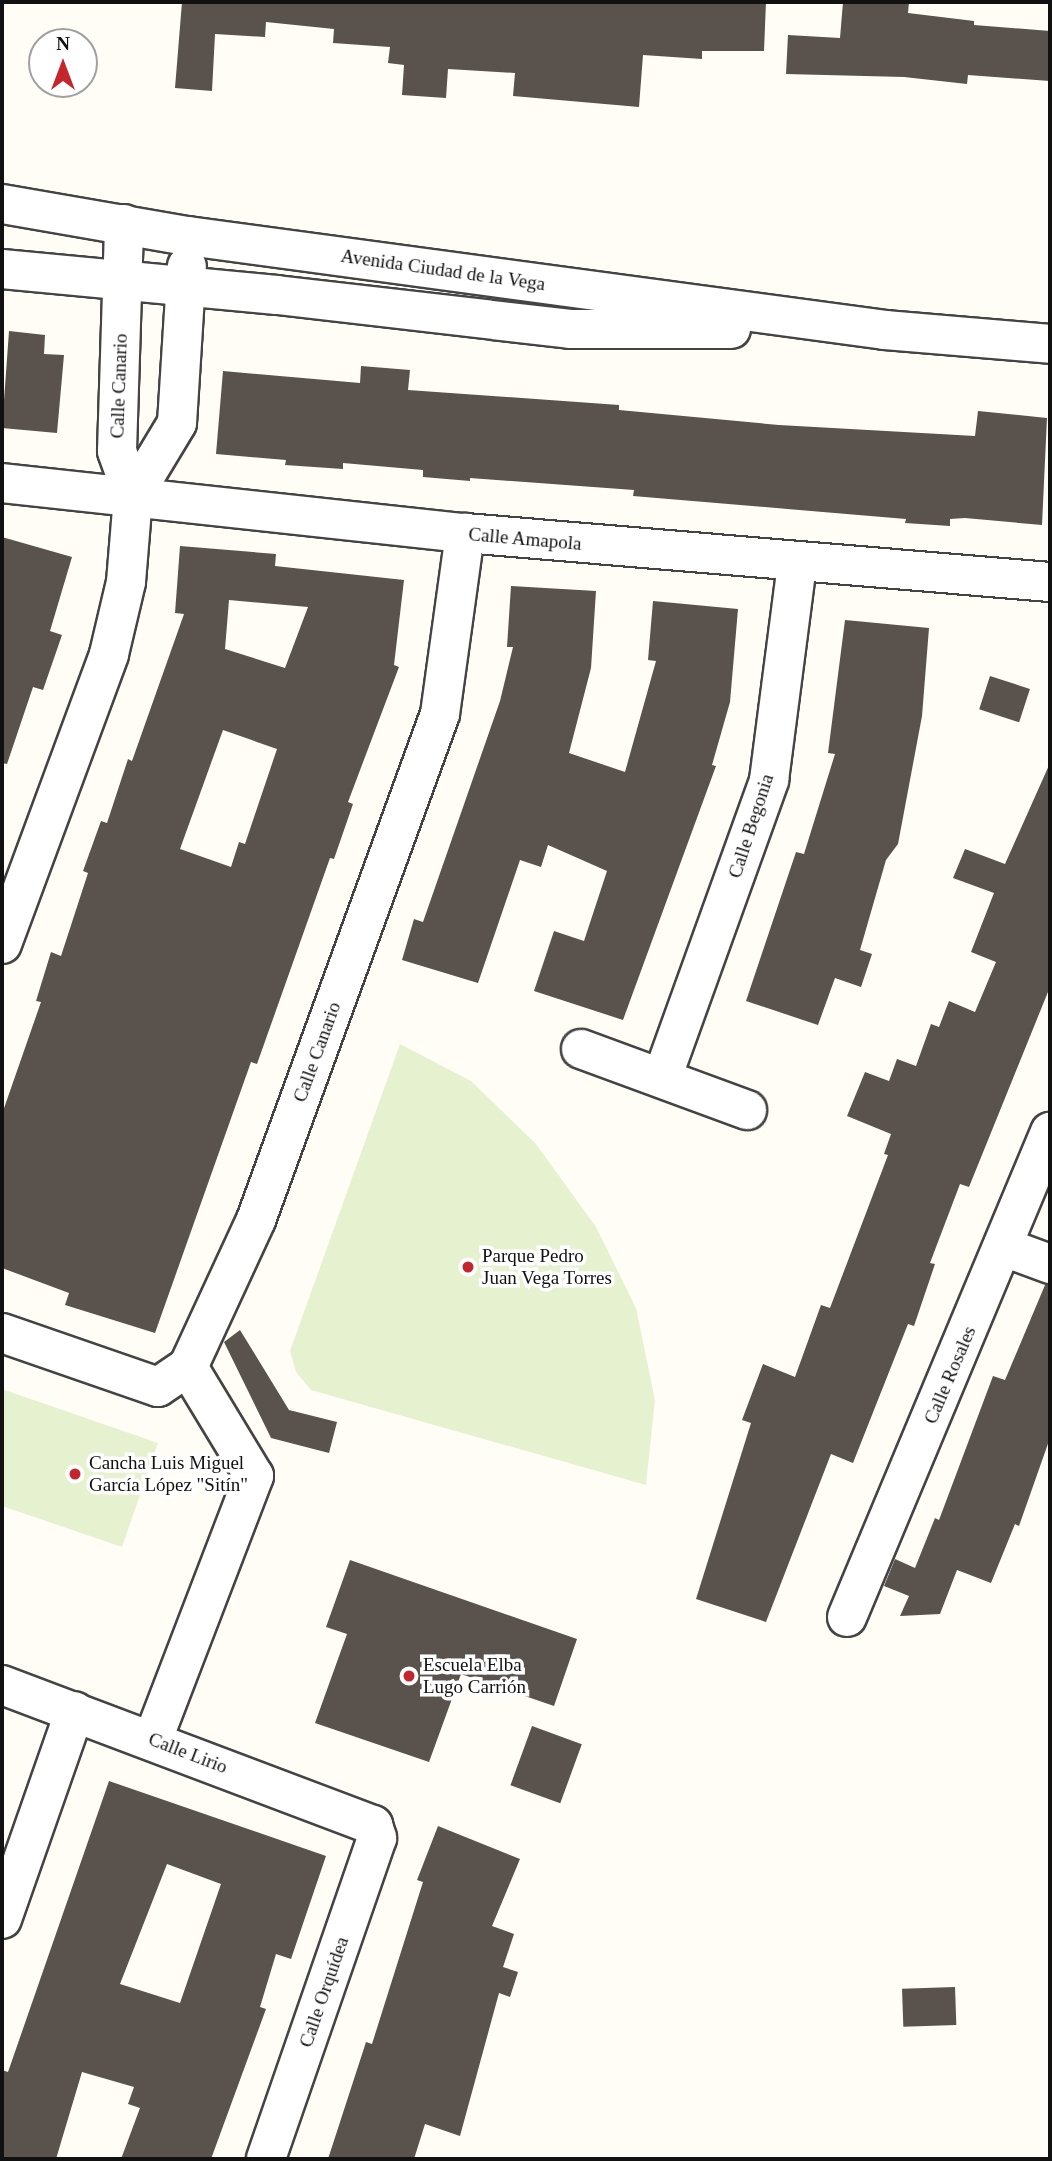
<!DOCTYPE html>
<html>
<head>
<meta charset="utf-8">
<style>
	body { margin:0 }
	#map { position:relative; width:1052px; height:2161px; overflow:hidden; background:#fffdf5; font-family:Georgia,serif }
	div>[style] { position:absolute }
	.pitch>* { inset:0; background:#e6f2cf }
	.building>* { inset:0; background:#5a524d; transform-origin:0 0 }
	.roads { filter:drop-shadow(2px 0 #444) drop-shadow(-2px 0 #444) drop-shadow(0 2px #444) drop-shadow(0 -2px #444) }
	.minor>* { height:38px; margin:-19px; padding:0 19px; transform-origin:19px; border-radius:19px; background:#fff }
	.dots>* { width:19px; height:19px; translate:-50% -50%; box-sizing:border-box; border:4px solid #fff; border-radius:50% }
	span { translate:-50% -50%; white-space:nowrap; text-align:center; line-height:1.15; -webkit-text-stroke:7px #fff; paint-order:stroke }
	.street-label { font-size:19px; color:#111 }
	.poi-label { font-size:19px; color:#111 }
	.left { translate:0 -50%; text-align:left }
	.frame { position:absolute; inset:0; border:4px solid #111; pointer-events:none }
	.north { position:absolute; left:28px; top:28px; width:70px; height:70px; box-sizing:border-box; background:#fff; border:2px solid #a0a0a0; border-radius:50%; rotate:0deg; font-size:19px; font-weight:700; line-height:28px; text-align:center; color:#111 }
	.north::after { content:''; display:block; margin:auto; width:24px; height:32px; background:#c4262e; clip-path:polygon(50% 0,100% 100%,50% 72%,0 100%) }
</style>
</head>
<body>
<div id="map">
	<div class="pitch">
		<div style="clip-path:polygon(400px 1044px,471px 1081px,536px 1144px,596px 1227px,636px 1308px,655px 1400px,646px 1485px,311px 1390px,296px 1372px,290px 1351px)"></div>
		<div style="clip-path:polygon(2px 1389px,158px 1443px,122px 1547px,2px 1506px)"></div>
	</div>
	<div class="building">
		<div style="clip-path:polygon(182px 2px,766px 2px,764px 51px,702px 51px,702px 59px,643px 55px,639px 107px,513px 96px,515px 73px,448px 69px,446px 98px,402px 95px,404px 65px,388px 63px,390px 47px,333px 43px,334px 29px,266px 22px,265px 37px,215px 34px,212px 91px,175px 88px)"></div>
		<div style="clip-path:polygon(843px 2px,909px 2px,908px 13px,974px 21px,974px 25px,1050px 31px,1050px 81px,968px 75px,967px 84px,904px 77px,786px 74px,788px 35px,840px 38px)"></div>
		<div style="clip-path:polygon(9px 331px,45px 335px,44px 354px,64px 355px,57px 433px,2px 428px)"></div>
		<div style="clip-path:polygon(361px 366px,410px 370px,408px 390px,619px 405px,619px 410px,779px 425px,975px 436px,978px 411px,1047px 418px,1042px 525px,965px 518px,950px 519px,950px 526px,905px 523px,906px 519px,633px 496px,634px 490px,470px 478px,470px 481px,423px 477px,423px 470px,343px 463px,343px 469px,285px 465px,286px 460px,216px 454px,223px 371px,360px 383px)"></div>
		<div style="clip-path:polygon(2px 537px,72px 557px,50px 631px,62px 635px,43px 690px,33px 687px,7px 764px,2px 763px)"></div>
		<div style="clip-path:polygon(evenodd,180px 546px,276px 554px,275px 566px,404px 580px,394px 665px,399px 667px,348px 802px,353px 804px,334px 859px,330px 858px,257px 1064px,251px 1062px,155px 1333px,65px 1305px,69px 1293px,2px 1268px,2px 1114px,41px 1002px,36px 1001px,51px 952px,61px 956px,88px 873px,83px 871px,101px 821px,107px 823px,128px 759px,132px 761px,184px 614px,175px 613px,180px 546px,229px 600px,308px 607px,285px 668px,225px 649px,229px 600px,180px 546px,223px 730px,277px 749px,245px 844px,239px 842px,231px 867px,180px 849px,223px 730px)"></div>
		<div style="clip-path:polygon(511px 586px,596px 591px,591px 668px,569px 753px,625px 772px,656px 661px,648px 660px,653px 601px,738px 609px,730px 702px,712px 765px,716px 766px,623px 1020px,534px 991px,554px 931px,584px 941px,607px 871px,548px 845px,541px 867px,520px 860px,478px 983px,402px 960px,414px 919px,423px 922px,500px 701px,513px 647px,507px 647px)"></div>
		<div style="clip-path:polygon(845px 620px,929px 628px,922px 716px,898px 844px,886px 860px,860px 950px,872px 954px,861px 987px,835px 978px,818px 1025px,746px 1001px,796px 852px,804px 854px,835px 754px,828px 753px)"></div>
		<div style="left:990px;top:676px;width:42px;height:35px;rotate:18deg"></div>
		<div style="clip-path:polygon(1050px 763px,1050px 987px,969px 1187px,960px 1184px,930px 1263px,935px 1264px,914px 1326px,908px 1324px,853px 1463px,831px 1454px,766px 1622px,696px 1599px,751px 1423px,742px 1420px,763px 1364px,795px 1377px,821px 1305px,830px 1308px,888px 1155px,884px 1154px,891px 1134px,847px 1116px,865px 1072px,889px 1081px,897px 1059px,916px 1066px,931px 1024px,939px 1027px,949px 1001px,975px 1012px,996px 962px,971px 952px,994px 893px,953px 878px,965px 849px,1005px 864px)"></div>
		<div style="clip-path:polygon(1045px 1285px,1050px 1285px,1050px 1438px,1019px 1526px,1015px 1524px,991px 1583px,957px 1570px,940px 1614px,900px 1616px,909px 1596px,884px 1586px,895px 1559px,915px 1568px,935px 1518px,939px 1520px,993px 1376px,1005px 1380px)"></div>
		<div style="clip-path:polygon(240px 1330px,289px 1410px,337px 1422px,329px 1453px,271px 1438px,224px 1342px)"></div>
		<div style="clip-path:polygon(350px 1560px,577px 1639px,554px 1706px,461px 1674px,429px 1762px,315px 1723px,347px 1634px,326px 1627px)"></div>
		<div style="left:532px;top:1726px;width:53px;height:63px;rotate:20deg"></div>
		<div style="clip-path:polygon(evenodd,109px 1781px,326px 1856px,291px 1959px,276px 1954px,260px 2007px,266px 2009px,211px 2159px,121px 2159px,140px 2108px,128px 2104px,134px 2087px,82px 2072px,56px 2159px,2px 2159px,2px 2070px,8px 2072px,109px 1781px,167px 1864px,221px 1884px,180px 2003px,120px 1984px,167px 1864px)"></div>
		<div style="clip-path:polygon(438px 1826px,520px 1859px,492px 1926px,514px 1934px,503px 1967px,518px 1972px,510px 1997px,499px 1993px,460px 2136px,425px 2124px,414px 2159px,328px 2159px,366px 2042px,372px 2044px,423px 1882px,417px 1880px)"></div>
		<div style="left:955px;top:1987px;width:38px;height:53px;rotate:88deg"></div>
	</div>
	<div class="roads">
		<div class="minor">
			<div style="left:2px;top:204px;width:189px;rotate:9.8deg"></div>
			<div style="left:188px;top:236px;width:703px;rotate:7.68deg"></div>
			<div style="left:885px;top:330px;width:166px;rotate:4.8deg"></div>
			<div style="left:2px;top:269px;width:276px;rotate:5.4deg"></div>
			<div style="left:277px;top:295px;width:295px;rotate:6.6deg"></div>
			<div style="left:570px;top:329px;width:161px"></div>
			<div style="left:2px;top:483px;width:466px;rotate:6.2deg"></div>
			<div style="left:465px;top:533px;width:587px;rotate:4.79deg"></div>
			<div style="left:133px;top:496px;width:85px;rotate:-58.9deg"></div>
			<div style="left:177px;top:423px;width:157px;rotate:-86.4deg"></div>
			<div style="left:2px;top:944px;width:309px;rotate:-69.7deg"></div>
			<div style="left:109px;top:654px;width:74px;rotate:-76.7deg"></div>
			<div style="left:126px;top:582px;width:86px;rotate:-85.3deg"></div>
			<div style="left:133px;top:496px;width:48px;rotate:-109.6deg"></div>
			<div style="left:117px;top:451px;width:227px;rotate:-88.2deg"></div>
			<div style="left:581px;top:1049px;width:177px;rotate:20.2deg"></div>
			<div style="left:662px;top:1078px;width:317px;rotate:-70.2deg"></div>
			<div style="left:769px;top:780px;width:218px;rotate:-82.6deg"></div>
			<div style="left:1004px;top:1247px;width:49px;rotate:20.3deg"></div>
			<div style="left:2px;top:1333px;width:165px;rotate:19.1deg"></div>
			<div style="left:158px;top:1387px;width:36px;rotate:-34deg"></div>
			<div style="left:188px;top:1367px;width:162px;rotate:-65.2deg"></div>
			<div style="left:256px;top:1220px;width:538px;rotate:-70.02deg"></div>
			<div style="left:440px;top:714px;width:183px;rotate:-82.1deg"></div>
			<div style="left:847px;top:1617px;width:526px;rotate:-67.29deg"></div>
			<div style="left:2px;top:1685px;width:397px;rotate:20.7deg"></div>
			<div style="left:373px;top:1825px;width:14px;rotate:73deg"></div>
			<div style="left:377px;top:1838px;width:340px;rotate:109.1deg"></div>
			<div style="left:153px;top:1739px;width:282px;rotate:-69deg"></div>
			<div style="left:254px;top:1476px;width:127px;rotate:-121.2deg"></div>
			<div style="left:2px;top:1919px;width:220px;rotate:-70.7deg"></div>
		</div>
	</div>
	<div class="dots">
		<div style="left:468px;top:1267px;background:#c4262e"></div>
		<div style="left:75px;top:1474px;background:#c4262e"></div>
		<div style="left:409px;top:1676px;background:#c4262e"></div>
	</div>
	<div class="street-label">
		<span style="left:443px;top:270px;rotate:8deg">Avenida Ciudad de la Vega</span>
		<span style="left:119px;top:386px;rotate:-88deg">Calle Canario</span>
		<span style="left:525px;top:539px;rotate:5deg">Calle Amapola</span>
		<span style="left:751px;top:826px;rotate:-72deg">Calle Begonia</span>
		<span style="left:317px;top:1052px;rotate:-70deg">Calle Canario</span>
		<span style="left:950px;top:1375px;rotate:-67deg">Calle Rosales</span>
		<span style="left:188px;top:1753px;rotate:21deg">Calle Lirio</span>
		<span style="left:324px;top:1992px;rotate:-71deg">Calle Orquídea</span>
	</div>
	<div class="poi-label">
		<span class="left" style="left:482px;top:1267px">Parque Pedro<br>Juan Vega Torres</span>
		<span class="left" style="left:89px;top:1474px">Cancha Luis Miguel<br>García López "Sitín"</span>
		<span class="left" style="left:423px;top:1676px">Escuela Elba<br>Lugo Carrión</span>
	</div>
	<div class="frame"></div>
	<div class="north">N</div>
</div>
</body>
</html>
